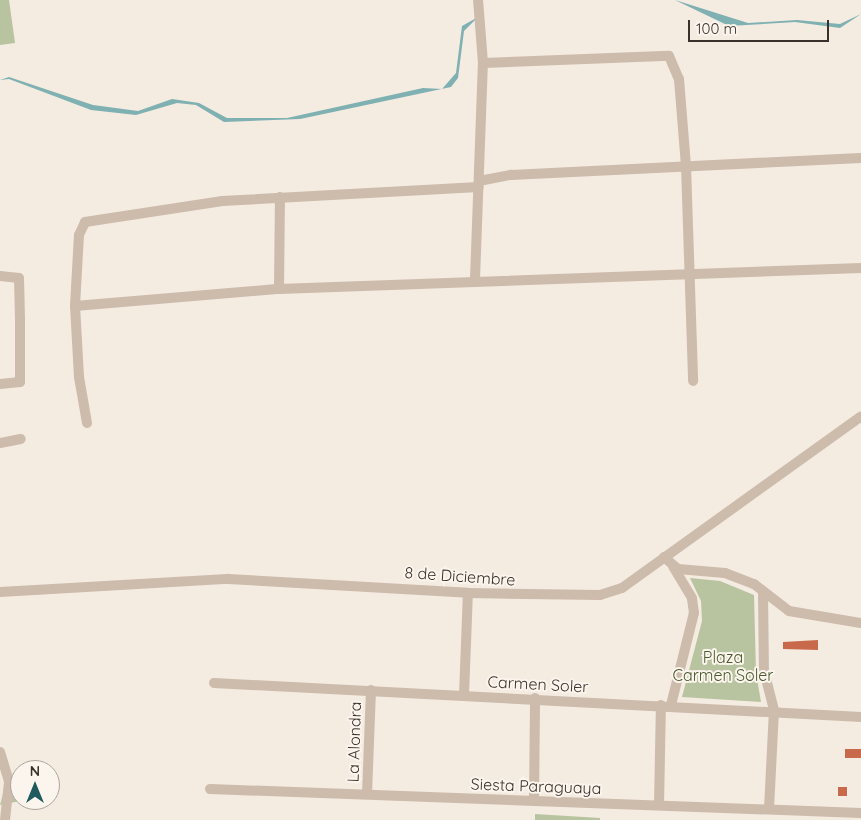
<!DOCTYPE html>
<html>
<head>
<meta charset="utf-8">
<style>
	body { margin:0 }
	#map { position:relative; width:861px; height:820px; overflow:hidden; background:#f4ebe1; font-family:Quicksand,sans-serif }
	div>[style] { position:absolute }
	.green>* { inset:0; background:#b8c4a0 }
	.water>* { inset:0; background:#7fb0b2 }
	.building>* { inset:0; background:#c8694b; transform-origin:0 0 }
	.minor>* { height:10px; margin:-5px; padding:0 5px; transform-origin:5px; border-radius:5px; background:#cdbbac }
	span { translate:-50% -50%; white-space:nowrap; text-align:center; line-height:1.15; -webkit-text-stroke:4px #fbf5ee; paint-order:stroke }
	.street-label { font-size:16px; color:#3b302b }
	.park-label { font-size:16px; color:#4a5a2e }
	.north { position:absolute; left:10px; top:760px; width:50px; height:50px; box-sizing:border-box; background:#fbf5ee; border:1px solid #aea6a0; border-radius:50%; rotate:0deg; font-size:14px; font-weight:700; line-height:20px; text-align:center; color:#3b302b }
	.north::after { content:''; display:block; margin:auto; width:18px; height:22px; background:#1f5a5e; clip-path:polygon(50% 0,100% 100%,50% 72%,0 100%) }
	.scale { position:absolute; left:688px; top:20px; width:141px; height:22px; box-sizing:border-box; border:2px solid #3b302b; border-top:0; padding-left:6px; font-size:15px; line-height:18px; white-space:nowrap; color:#3b302b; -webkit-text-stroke:4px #fbf5ee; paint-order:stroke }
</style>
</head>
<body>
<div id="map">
	<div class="green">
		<div style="clip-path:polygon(0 0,9px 0,15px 43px,0 45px)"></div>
		<div style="clip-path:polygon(690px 578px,720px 581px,754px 595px,756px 673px,761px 702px,682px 697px,702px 621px,701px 601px)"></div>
		<div style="clip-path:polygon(20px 785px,20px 800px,25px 800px,0 805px,5px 787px)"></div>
		<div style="clip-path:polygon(535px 814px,600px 818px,600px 820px,535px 820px)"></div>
	</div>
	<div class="water">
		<div style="clip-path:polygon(675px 0,748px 23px,797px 20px,840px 24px,861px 14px,840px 28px,795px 22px,729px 26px)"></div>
		<div style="clip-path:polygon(478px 17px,464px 31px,458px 78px,451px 87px,300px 119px,224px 122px,196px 105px,177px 103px,136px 115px,91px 110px,9px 79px,0 80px,9px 77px,93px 105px,138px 111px,172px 99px,199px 103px,227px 118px,287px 118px,423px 88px,442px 89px,456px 73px,462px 26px)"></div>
	</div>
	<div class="building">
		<div style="clip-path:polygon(818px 640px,818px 650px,783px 649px,783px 642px)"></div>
		<div style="left:845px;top:749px;width:16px;height:9px"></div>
		<div style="left:838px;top:787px;width:9px;height:9px"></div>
	</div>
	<div class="minor">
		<div style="left:483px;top:63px;width:186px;rotate:-2.2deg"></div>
		<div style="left:669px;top:56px;width:25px;rotate:67deg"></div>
		<div style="left:679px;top:79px;width:87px;rotate:85.4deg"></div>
		<div style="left:686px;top:166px;width:215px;rotate:88.1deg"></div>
		<div style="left:479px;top:181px;width:33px;rotate:-11deg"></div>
		<div style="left:511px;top:175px;width:350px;rotate:-2.8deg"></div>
		<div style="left:0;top:276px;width:19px;rotate:6deg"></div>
		<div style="left:19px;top:278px;width:41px;rotate:88.6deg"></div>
		<div style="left:20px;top:319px;width:63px;rotate:90deg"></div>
		<div style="left:20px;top:382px;width:20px;rotate:174deg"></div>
		<div style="left:475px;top:279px;width:216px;rotate:-87.9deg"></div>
		<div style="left:483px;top:63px;width:63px;rotate:-94.5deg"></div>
		<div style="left:279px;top:289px;width:92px;rotate:-89.4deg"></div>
		<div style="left:75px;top:306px;width:205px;rotate:-4.8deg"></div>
		<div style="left:279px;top:289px;width:582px;rotate:-2.07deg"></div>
		<div style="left:87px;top:423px;width:47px;rotate:-99.9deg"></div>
		<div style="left:79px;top:377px;width:71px;rotate:-93.2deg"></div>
		<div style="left:75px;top:306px;width:71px;rotate:-86.8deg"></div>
		<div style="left:79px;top:235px;width:14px;rotate:-65deg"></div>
		<div style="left:85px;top:222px;width:139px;rotate:-8.7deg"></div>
		<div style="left:222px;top:201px;width:257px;rotate:-3.1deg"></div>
		<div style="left:0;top:443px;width:21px;rotate:-11deg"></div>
		<div style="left:664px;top:557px;width:18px;rotate:41deg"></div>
		<div style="left:678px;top:569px;width:47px;rotate:4.9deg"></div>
		<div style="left:725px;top:573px;width:31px;rotate:21deg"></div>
		<div style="left:754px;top:584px;width:44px;rotate:37.6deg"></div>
		<div style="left:789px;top:611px;width:73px;rotate:9.5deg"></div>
		<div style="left:0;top:592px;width:228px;rotate:-3.3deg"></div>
		<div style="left:228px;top:579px;width:240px;rotate:3.3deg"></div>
		<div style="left:468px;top:593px;width:132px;rotate:0.9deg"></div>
		<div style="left:600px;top:595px;width:23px;rotate:-18deg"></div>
		<div style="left:622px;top:588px;width:294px;rotate:-35.7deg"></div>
		<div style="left:763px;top:593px;width:78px;rotate:89.3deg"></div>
		<div style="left:764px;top:671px;width:40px;rotate:75.6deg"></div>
		<div style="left:774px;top:710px;width:99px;rotate:92.9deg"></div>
		<div style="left:214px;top:683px;width:648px;rotate:3.01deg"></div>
		<div style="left:464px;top:695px;width:102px;rotate:-87.8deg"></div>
		<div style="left:671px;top:705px;width:95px;rotate:-76deg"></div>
		<div style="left:694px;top:613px;width:15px;rotate:-98deg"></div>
		<div style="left:692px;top:598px;width:37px;rotate:-121deg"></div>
		<div style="left:0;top:752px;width:31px;rotate:73deg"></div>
		<div style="left:9px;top:782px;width:38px;rotate:96deg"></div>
		<div style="left:210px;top:789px;width:651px;rotate:2.11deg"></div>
		<div style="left:367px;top:794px;width:104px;rotate:-87.8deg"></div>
		<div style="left:534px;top:801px;width:103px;rotate:-89.4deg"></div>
		<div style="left:659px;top:805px;width:100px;rotate:-88.9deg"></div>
	</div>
	<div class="street-label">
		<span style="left:460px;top:576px;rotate:4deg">8 de Diciembre</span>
		<span style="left:538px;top:684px;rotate:3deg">Carmen Soler</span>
		<span style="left:354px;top:742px;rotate:-88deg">La Alondra</span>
		<span style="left:536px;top:786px;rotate:2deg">Siesta Paraguaya</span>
	</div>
	<div class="park-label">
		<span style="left:723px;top:666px">Plaza<br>Carmen Soler</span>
	</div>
	<div class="north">N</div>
	<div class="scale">100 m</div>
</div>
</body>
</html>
